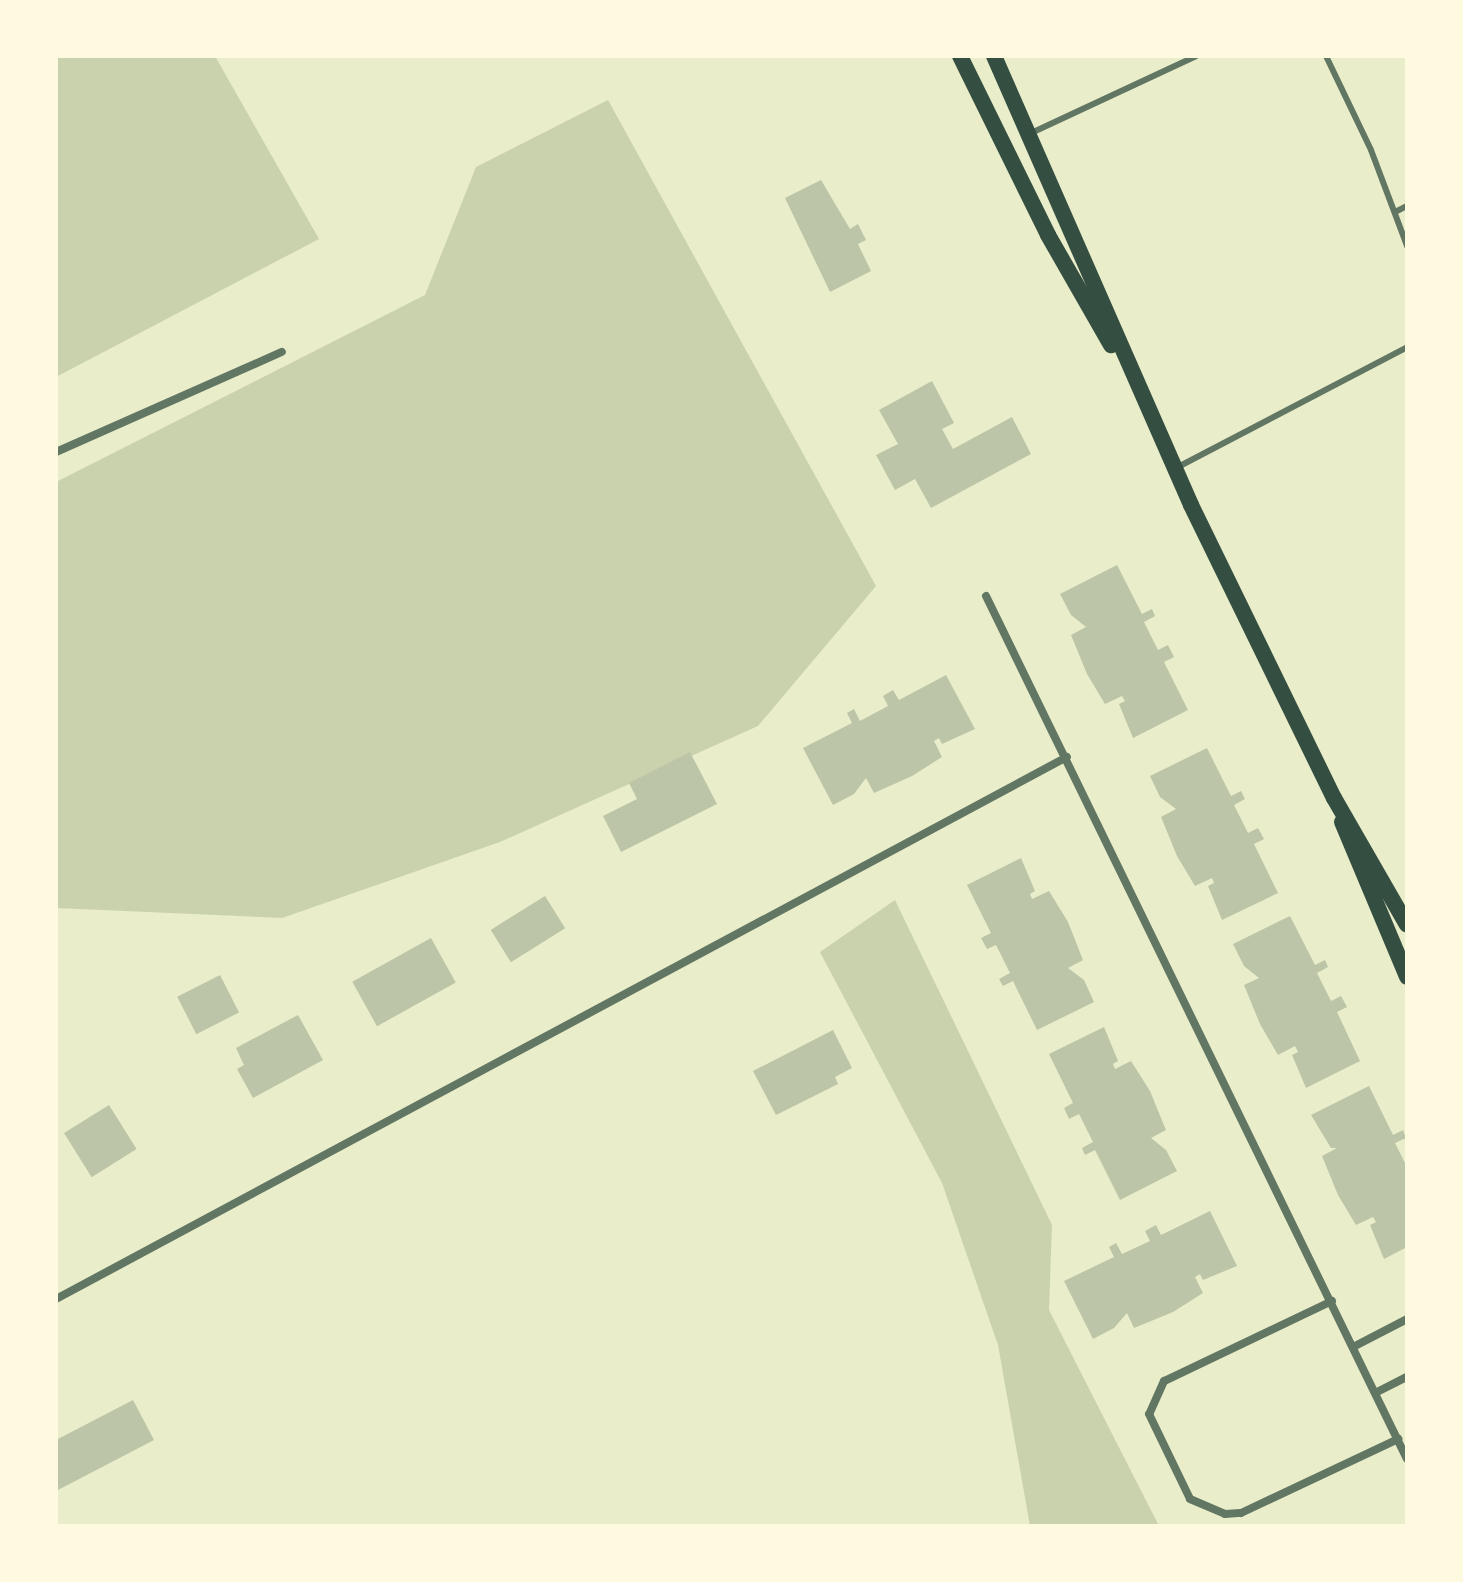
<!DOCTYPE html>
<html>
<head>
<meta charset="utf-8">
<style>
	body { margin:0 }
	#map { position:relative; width:1463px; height:1582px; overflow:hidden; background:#e9edc9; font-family:"Roboto Condensed",sans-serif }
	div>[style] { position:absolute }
	.green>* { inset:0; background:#cad2ad }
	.building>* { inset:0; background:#bcc5a7; transform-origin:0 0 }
	.service>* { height:6px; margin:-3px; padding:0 3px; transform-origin:3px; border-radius:3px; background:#617663 }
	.minor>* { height:8px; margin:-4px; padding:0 4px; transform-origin:4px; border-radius:4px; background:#617663 }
	.secondary>* { height:16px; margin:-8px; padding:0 8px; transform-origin:8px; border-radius:8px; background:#344e41 }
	span { translate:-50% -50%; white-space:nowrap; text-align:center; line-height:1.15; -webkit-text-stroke:6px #fefae0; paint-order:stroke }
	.frame { position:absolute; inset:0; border:58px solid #fefae0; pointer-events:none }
</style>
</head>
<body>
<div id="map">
	<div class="green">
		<div style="clip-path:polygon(56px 56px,215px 56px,319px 239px,56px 377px)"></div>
		<div style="clip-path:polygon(608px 100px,876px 586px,758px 726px,500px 842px,282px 918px,56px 908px,56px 482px,425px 295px,476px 167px)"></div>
		<div style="clip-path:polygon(895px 900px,1052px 1225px,1049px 1310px,1159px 1526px,1030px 1526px,998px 1345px,942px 1183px,820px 952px)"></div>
	</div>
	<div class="building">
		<div style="clip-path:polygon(821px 180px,850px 229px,858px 224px,866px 240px,858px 244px,871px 271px,830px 292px,785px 198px)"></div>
		<div style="clip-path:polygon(932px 381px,954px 423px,942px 429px,953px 449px,1012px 417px,1031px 454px,931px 508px,915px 479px,895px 490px,876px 455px,898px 444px,879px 410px)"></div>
		<div style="clip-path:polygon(1117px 565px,1142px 614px,1152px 609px,1155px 616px,1144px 622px,1158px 650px,1168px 645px,1174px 657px,1164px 662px,1188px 710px,1133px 738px,1119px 704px,1125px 701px,1122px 696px,1105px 704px,1087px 674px,1071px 635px,1086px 627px,1071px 615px,1060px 594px)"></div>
		<div style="clip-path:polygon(946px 675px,975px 729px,942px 744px,939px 738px,934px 741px,942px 757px,912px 776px,874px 793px,866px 778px,854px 794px,833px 805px,803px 748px,852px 723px,847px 713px,854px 709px,860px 721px,888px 706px,883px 696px,893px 690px,899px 700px)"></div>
		<div style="clip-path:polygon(1207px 748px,1231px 796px,1241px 791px,1245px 799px,1234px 805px,1248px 833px,1258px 828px,1264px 839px,1254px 844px,1278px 893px,1222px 920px,1208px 886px,1214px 883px,1212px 878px,1195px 886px,1177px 856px,1161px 817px,1176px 809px,1160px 797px,1150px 776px)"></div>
		<div style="clip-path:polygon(690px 752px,717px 804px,621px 852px,603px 816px,637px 799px,629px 783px)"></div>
		<div style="clip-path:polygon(1021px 858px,1035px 891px,1030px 894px,1032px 899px,1049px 891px,1068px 922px,1083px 960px,1068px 968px,1084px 980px,1094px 1002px,1037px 1030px,1013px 981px,1003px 986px,999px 979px,1010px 973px,996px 945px,987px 949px,981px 938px,991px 933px,967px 885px)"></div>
		<div style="left:545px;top:896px;width:38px;height:64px;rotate:58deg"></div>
		<div style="clip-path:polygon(1290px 916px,1315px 965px,1325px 960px,1328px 967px,1317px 973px,1331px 1001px,1341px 996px,1347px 1007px,1337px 1012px,1360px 1061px,1306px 1088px,1292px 1055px,1298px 1052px,1295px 1046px,1278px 1055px,1260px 1024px,1244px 985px,1259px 978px,1244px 966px,1233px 944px)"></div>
		<div style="left:431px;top:938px;width:51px;height:90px;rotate:61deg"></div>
		<div style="left:220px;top:975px;width:42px;height:48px;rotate:63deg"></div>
		<div style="clip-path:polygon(298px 1015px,323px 1060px,253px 1098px,237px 1069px,244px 1065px,236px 1048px)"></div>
		<div style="clip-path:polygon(1104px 1027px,1118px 1061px,1113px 1064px,1115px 1069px,1131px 1061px,1150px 1091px,1166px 1130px,1151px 1138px,1166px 1150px,1177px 1171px,1120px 1200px,1095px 1150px,1085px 1155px,1082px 1148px,1093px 1142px,1079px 1114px,1069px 1119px,1064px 1108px,1073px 1103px,1049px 1054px)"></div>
		<div style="clip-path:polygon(833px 1030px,852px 1068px,835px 1077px,838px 1084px,776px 1115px,753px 1071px)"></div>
		<div style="clip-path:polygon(1369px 1086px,1393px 1135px,1403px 1130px,1406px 1138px,1395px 1143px,1407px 1167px,1407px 1247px,1384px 1259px,1370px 1225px,1376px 1222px,1373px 1217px,1356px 1225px,1338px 1195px,1322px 1156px,1337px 1148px,1331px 1148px,1311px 1115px)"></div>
		<div style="left:109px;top:1105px;width:52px;height:53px;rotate:58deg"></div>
		<div style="clip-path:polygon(1210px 1211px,1237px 1266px,1203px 1280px,1200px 1274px,1195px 1277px,1203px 1293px,1173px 1312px,1134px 1328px,1127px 1313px,1114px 1328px,1093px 1339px,1064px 1281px,1114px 1257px,1109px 1247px,1116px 1243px,1122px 1254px,1150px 1241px,1145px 1231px,1156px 1225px,1161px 1235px)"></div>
		<div style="clip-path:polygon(133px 1400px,154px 1440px,56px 1491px,56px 1440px)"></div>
	</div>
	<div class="service">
		<div style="left:1326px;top:56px;width:104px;rotate:64.4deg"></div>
		<div style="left:1371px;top:150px;width:103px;rotate:69.4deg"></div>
		<div style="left:1029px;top:134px;width:184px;rotate:-25deg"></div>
		<div style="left:1395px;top:212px;width:13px;rotate:-27deg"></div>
		<div style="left:1176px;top:468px;width:261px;rotate:-27.6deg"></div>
	</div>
	<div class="minor">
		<div style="left:56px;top:452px;width:247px;rotate:-23.9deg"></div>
		<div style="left:986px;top:596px;width:960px;rotate:64deg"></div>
		<div style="left:56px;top:1299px;width:1147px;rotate:-28.2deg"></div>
		<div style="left:1332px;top:1301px;width:186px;rotate:154.5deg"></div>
		<div style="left:1164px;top:1381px;width:36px;rotate:114deg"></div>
		<div style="left:1149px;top:1414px;width:94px;rotate:64.2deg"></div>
		<div style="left:1190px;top:1499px;width:38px;rotate:23deg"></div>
		<div style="left:1225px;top:1514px;width:16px;rotate:-4deg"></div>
		<div style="left:1241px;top:1513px;width:174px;rotate:-25.2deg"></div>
		<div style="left:1355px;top:1346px;width:59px;rotate:-27.4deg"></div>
		<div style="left:1377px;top:1392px;width:34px;rotate:-27deg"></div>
	</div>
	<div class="secondary">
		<div style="left:960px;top:56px;width:199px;rotate:63.8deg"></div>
		<div style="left:1048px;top:235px;width:127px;rotate:60.2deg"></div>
		<div style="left:994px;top:56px;width:490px;rotate:66.3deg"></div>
		<div style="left:1191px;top:505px;width:326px;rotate:64deg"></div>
		<div style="left:1334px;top:798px;width:146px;rotate:60.1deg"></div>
		<div style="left:1342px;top:822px;width:168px;rotate:67.2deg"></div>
	</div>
	<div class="frame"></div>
</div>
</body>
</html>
